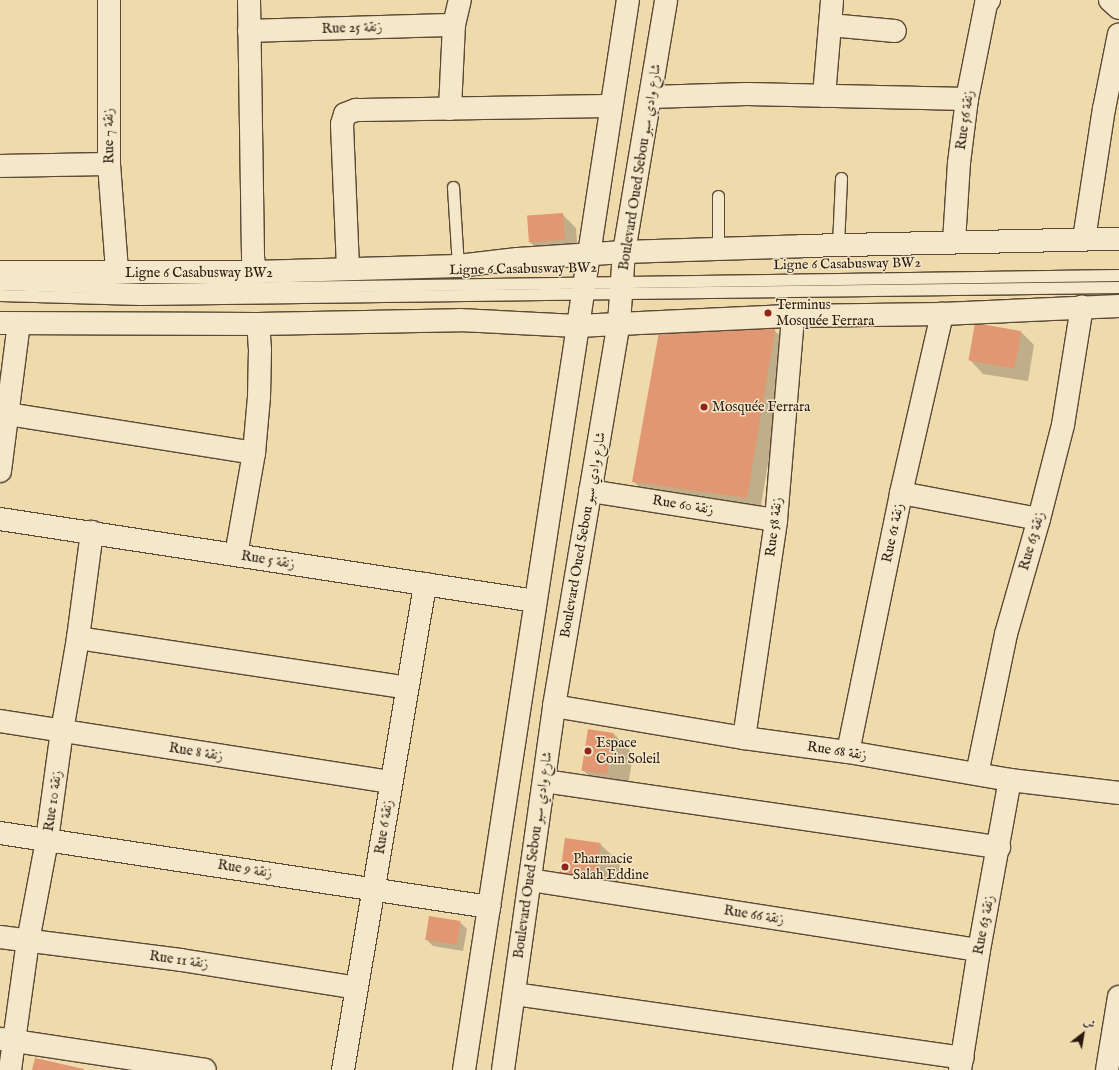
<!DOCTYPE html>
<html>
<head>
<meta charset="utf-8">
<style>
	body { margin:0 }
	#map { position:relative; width:1119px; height:1070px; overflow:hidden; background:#efdaac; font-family:"IM FELL English",Amiri,serif }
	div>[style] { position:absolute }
	.shadow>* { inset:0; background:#0003 }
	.building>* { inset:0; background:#e19872; transform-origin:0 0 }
	.roads { filter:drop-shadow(1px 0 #5a4936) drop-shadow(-1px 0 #5a4936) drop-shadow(0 1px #5a4936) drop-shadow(0 -1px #5a4936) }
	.lane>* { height:11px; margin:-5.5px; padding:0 5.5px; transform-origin:5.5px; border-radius:5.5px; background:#f5e7c9 }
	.street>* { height:22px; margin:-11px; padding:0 11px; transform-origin:11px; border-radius:11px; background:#f5e7c9 }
	.secondary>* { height:22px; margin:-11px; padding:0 11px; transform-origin:11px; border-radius:11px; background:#f5e7c9 }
	.dots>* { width:11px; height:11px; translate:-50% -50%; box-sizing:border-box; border:2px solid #f5e7c9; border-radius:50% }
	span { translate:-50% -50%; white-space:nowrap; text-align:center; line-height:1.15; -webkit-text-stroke:3px #f5e7c9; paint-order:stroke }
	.street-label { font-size:14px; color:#29190f }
	.poi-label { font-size:14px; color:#29190f }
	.left { translate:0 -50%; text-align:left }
	.north { position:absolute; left:1063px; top:1014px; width:40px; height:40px; -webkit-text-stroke:3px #f5e7c9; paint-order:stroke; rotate:31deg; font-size:11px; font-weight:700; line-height:16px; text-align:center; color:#29190f }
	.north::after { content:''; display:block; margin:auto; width:14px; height:18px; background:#29190f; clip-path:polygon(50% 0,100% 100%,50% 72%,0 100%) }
</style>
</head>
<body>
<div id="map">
	<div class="shadow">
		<div style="clip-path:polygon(562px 214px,576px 228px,578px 254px,544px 256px,530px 242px)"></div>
		<div style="clip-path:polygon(774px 330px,788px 344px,760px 511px,647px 495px,633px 481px)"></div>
		<div style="clip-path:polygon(1021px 332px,1034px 345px,1028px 381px,983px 374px,970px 360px)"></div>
		<div style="clip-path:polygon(614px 734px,633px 754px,627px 793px,602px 789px,583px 770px)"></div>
		<div style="clip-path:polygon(600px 844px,620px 863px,616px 899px,581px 895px)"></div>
		<div style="clip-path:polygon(460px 922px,467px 929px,463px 951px,433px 946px,426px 939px)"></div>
	</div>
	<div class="building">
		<div style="left:563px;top:213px;width:27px;height:36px;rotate:86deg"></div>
		<div style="left:975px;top:323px;width:47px;height:38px;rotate:10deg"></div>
		<div style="clip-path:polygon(775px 329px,747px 498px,632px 482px,659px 332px)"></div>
		<div style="left:588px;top:729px;width:26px;height:42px;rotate:9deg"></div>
		<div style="left:565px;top:838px;width:36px;height:38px;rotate:8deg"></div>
		<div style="left:429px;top:916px;width:32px;height:24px;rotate:9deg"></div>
		<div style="clip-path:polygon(35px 1058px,84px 1069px,84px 1070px,32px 1070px)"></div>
	</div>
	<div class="roads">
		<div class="lane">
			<div style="left:453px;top:187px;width:79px;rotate:86.4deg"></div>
			<div style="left:838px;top:245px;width:67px;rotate:-87.4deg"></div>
			<div style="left:718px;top:250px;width:54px;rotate:-90deg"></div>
			<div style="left:0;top:284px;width:143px;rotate:2deg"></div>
			<div style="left:143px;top:289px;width:976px;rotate:-0.82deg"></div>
			<div style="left:0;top:295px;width:140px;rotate:1.6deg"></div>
			<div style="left:140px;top:299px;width:979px;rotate:-0.7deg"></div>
		</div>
		<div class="street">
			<div style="left:109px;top:0;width:164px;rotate:90deg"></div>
			<div style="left:109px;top:164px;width:107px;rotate:85.7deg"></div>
			<div style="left:249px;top:0;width:257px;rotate:89.1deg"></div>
			<div style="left:253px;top:257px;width:15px;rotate:82deg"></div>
			<div style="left:1110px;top:0;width:12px;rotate:42deg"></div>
			<div style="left:830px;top:25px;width:65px;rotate:5.3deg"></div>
			<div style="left:249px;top:31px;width:205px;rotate:-1.7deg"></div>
			<div style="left:824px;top:96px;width:96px;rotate:-85.2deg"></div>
			<div style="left:650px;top:97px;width:97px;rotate:-1.8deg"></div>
			<div style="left:747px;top:94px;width:220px;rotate:1.3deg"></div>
			<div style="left:450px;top:109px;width:84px;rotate:-87.3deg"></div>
			<div style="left:454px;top:25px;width:26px;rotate:-77deg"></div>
			<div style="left:0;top:166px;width:109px;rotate:-1.1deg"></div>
			<div style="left:1084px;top:239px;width:132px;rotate:-81.3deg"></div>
			<div style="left:1104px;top:109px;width:76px;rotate:-78.7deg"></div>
			<div style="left:954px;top:242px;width:79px;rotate:-86.4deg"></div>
			<div style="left:959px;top:163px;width:64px;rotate:-82.9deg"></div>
			<div style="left:967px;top:99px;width:97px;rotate:-78.7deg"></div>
			<div style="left:986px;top:4px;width:5px;rotate:-53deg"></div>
			<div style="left:348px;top:268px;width:144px;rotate:-92.4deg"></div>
			<div style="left:342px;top:124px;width:10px;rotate:-73deg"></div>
			<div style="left:345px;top:114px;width:12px;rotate:-20deg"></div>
			<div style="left:356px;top:110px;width:255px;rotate:-0.9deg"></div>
			<div style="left:8px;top:414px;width:249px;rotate:9deg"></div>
			<div style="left:0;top:471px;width:149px;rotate:-82.7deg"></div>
			<div style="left:590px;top:491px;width:188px;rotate:8.9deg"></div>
			<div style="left:901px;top:493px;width:140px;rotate:10.7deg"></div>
			<div style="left:0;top:519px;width:541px;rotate:8.71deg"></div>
			<div style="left:236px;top:555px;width:104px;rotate:-80deg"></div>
			<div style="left:254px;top:453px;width:56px;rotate:-84.9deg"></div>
			<div style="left:259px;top:397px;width:47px;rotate:-88.8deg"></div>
			<div style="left:260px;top:350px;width:26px;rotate:-94deg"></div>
			<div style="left:78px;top:638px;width:333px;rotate:8.6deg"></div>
			<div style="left:554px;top:706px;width:193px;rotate:9.6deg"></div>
			<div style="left:744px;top:738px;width:105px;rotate:7.7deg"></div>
			<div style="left:848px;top:752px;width:164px;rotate:9.8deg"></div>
			<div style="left:1010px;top:780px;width:110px;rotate:6.8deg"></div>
			<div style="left:0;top:721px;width:396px;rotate:8.9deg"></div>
			<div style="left:744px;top:738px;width:220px;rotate:-81.6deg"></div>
			<div style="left:776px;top:520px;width:205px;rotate:-85.2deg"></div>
			<div style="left:848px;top:752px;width:264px;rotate:-78.4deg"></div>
			<div style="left:901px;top:493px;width:184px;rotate:-77.1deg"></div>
			<div style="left:977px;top:774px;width:143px;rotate:-78.3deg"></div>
			<div style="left:1006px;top:634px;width:120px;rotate:-74deg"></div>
			<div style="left:1039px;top:519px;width:97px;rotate:-75.7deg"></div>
			<div style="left:1063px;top:425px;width:120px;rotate:-80.9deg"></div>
			<div style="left:544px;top:781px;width:460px;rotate:8.3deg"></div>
			<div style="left:0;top:833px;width:495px;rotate:8.6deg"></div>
			<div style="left:530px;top:880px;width:454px;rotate:8.9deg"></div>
			<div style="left:0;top:937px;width:182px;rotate:7.2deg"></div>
			<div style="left:181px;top:960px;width:178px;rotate:9deg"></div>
			<div style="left:514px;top:994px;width:453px;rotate:8.1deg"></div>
			<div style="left:1px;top:1039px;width:206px;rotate:8.6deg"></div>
			<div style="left:10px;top:1070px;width:130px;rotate:-82.1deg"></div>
			<div style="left:28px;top:941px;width:103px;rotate:-79.3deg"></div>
			<div style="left:47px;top:840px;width:110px;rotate:-82.2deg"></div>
			<div style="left:62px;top:731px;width:94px;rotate:-80.2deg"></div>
			<div style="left:78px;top:638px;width:107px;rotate:-82.5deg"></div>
			<div style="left:343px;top:1070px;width:493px;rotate:-80.4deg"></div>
			<div style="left:960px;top:1070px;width:121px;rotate:-81deg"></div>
			<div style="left:979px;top:950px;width:173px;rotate:-79.7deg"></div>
			<div style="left:1107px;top:1070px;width:74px;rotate:-80.7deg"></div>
		</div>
		<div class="secondary">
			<div style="left:0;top:272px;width:255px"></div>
			<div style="left:255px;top:272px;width:203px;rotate:-1.7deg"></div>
			<div style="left:458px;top:266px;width:60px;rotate:-6.7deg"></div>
			<div style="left:518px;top:259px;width:106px;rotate:-3.8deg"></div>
			<div style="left:624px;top:252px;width:177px;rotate:-1.9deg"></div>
			<div style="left:801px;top:246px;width:318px;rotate:-1.3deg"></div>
			<div style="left:0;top:323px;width:258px;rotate:0.2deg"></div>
			<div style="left:258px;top:324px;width:201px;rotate:-1.1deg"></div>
			<div style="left:459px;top:320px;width:118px;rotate:2.9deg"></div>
			<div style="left:577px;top:326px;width:216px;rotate:-2.7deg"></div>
			<div style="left:793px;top:316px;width:149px;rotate:-0.8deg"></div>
			<div style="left:942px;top:314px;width:177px;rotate:-2.6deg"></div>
			<div style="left:464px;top:1070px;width:1082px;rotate:-81.29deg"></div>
			<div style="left:503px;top:1070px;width:368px;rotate:-82deg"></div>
			<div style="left:554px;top:706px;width:388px;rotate:-80.4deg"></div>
			<div style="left:619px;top:323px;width:71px;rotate:-86deg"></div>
			<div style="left:624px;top:252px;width:255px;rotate:-80.5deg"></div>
		</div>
	</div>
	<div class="dots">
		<div style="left:768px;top:313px;background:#8f2418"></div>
		<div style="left:704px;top:407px;background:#8f2418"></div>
		<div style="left:588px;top:751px;background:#8f2418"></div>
		<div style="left:565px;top:867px;background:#8f2418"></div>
	</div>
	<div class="street-label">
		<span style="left:352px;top:28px;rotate:-2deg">Rue 25 زنقة</span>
		<span style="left:965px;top:120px;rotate:-82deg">Rue 56 زنقة</span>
		<span style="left:109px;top:136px;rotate:-91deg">Rue 7 زنقة</span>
		<span style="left:640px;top:167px;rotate:-81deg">Boulevard Oued Sebou شارع وادي سبو</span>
		<span style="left:847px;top:264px;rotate:-1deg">Ligne 6 Casabusway BW2</span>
		<span style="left:523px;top:269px;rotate:-1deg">Ligne 6 Casabusway BW2</span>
		<span style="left:199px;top:273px">Ligne 6 Casabusway BW2</span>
		<span style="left:683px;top:505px;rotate:9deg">Rue 60 زنقة</span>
		<span style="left:774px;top:527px;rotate:-83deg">Rue 58 زنقة</span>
		<span style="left:893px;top:533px;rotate:-78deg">Rue 61 زنقة</span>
		<span style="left:583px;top:535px;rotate:-80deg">Boulevard Oued Sebou شارع وادي سبو</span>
		<span style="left:1032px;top:541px;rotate:-74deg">Rue 63 زنقة</span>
		<span style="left:268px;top:560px;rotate:9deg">Rue 5 زنقة</span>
		<span style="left:837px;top:751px;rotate:9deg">Rue 68 زنقة</span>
		<span style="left:196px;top:752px;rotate:9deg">Rue 8 زنقة</span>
		<span style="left:53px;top:801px;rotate:-82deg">Rue 10 زنقة</span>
		<span style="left:384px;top:827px;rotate:-81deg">Rue 6 زنقة</span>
		<span style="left:533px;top:855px;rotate:-82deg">Boulevard Oued Sebou شارع وادي سبو</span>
		<span style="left:245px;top:869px;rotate:9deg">Rue 9 زنقة</span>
		<span style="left:754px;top:915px;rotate:9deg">Rue 66 زنقة</span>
		<span style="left:984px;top:925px;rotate:-79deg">Rue 63 زنقة</span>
		<span style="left:179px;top:960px;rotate:8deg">Rue 11 زنقة</span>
	</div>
	<div class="poi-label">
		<span class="left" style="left:776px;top:313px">Terminus<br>Mosquée Ferrara</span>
		<span class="left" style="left:712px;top:407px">Mosquée Ferrara</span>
		<span class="left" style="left:596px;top:751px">Espace<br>Coin Soleil</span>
		<span class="left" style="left:573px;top:867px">Pharmacie<br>Salah Eddine</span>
	</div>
	<div class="north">ش</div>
</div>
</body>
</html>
